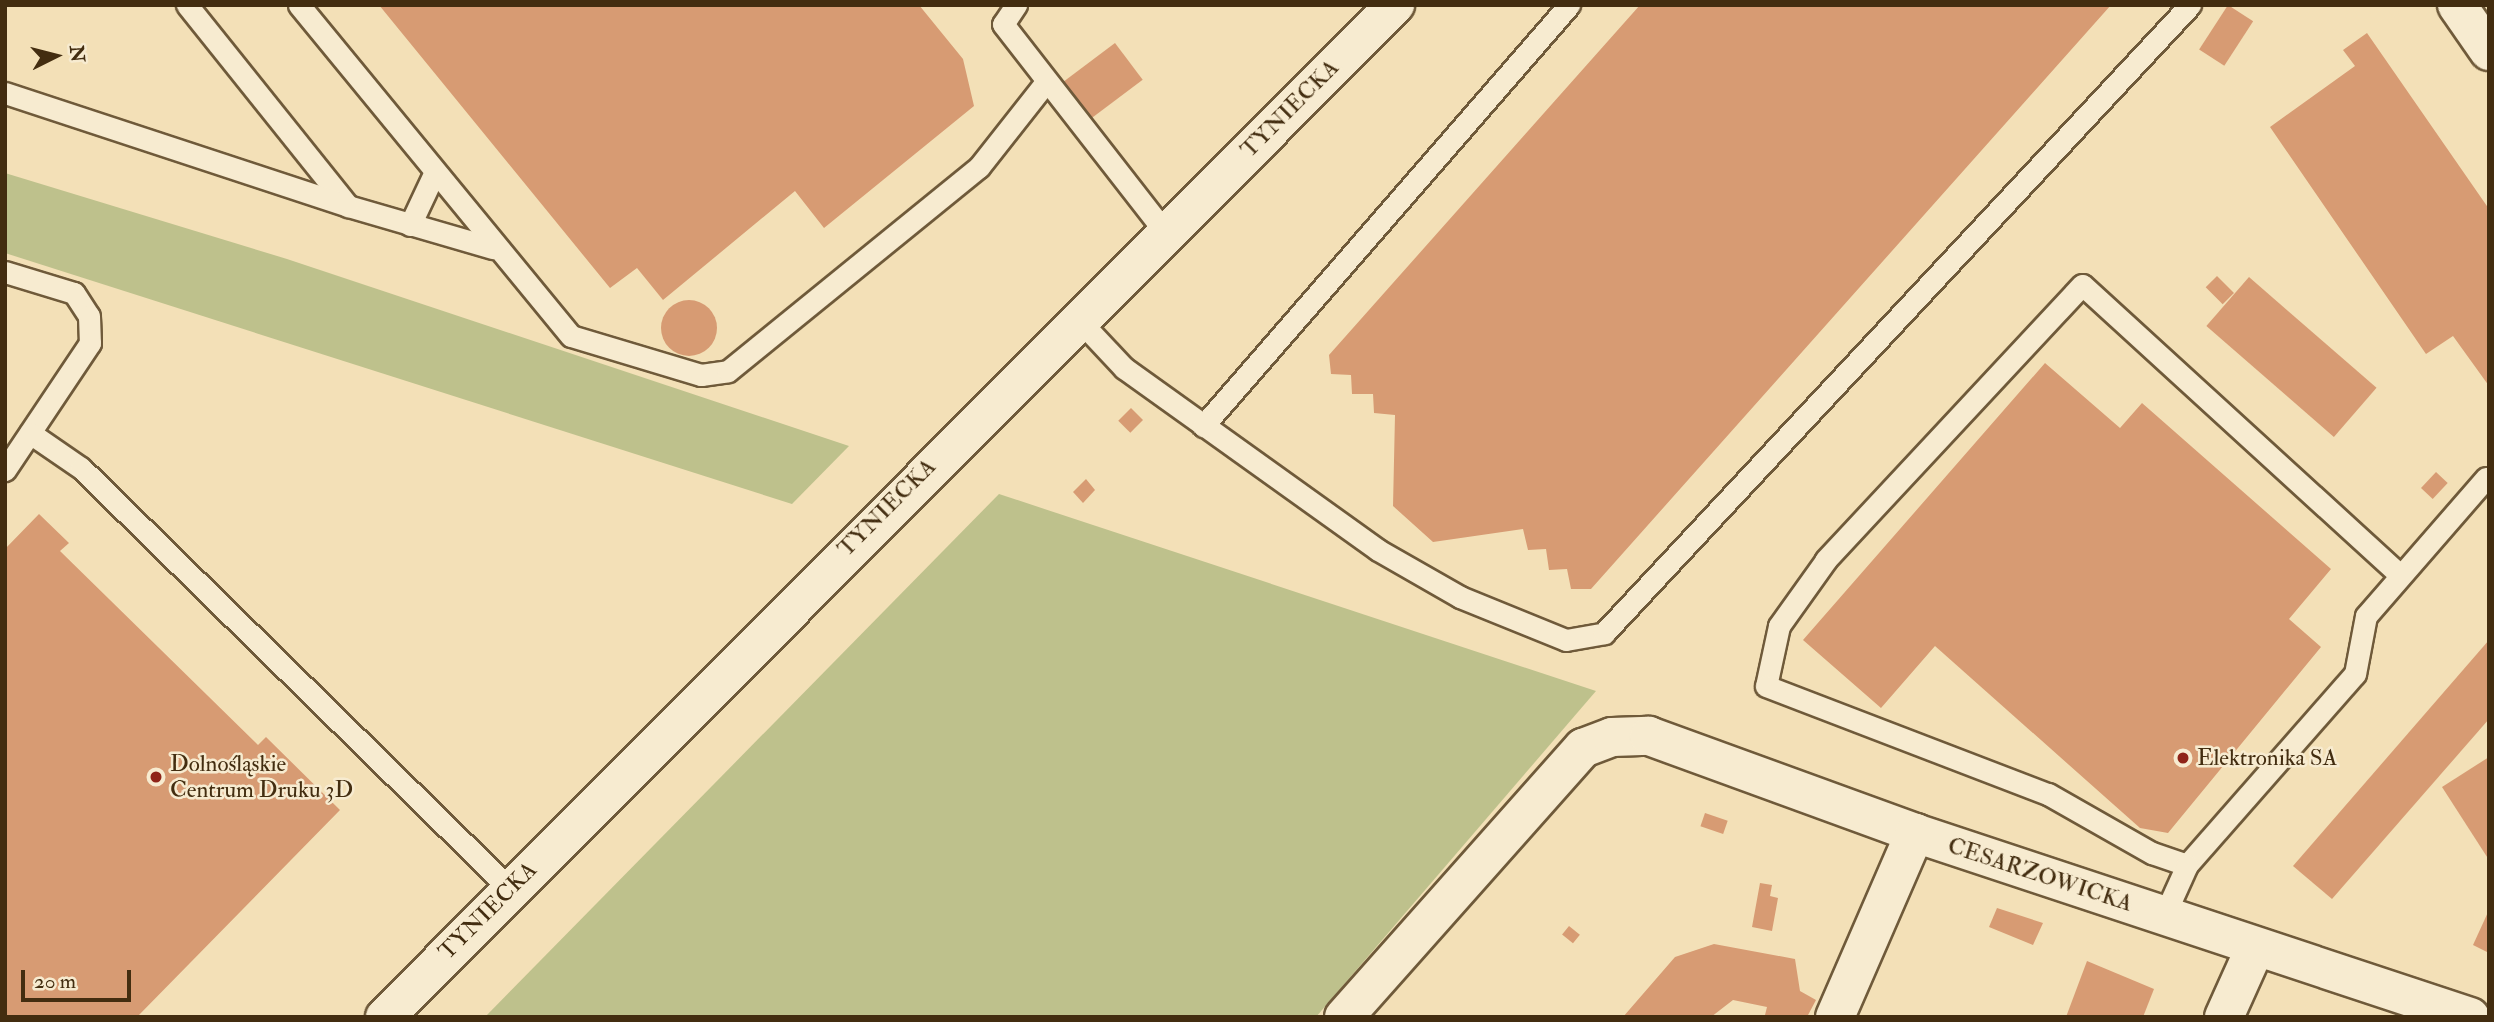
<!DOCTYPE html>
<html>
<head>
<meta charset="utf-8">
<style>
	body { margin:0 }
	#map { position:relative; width:2494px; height:1022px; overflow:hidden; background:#f3e0b7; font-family:"IM FELL Double Pica",serif }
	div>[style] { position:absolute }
	.green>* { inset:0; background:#bec18c }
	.building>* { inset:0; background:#d79b73; transform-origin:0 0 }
	.round { border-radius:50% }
	.roads { filter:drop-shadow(2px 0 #6f5a3a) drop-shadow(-2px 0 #6f5a3a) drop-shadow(0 2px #6f5a3a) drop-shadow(0 -2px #6f5a3a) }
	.lane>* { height:21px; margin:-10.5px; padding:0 10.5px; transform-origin:10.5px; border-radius:10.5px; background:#f7ebd0 }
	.street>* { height:38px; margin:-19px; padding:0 19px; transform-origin:19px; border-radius:19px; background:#f7ebd0 }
	.secondary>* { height:38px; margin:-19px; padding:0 19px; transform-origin:19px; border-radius:19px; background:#f7ebd0 }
	.dots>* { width:19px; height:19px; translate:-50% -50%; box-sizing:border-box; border:4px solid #f7ebd0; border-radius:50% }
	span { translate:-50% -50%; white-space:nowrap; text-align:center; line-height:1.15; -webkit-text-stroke:5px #f7ebd0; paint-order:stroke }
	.street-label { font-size:23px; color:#432d10 }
	.poi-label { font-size:23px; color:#432d10 }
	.left { translate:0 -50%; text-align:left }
	.frame { position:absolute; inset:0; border:7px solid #432d10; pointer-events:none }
	.north { position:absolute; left:21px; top:21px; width:70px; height:70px; -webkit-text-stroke:5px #f7ebd0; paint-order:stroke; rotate:84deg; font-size:19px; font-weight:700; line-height:28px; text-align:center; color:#432d10 }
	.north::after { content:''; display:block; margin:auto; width:24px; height:32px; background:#432d10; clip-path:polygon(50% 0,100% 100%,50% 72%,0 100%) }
	.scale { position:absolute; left:21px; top:970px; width:110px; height:32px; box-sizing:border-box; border:4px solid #432d10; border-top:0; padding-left:9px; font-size:21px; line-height:24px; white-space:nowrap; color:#432d10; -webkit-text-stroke:5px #f7ebd0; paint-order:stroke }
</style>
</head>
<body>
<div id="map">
	<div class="green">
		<div style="clip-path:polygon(5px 173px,287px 259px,849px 446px,792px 504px,5px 253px)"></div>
		<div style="clip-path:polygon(999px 494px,1596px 691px,1316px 1017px,485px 1017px)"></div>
	</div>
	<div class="building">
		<div style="clip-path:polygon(379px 5px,919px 5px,963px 59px,974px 106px,824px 228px,795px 191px,663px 300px,637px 268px,610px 288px)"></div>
		<div style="clip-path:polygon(1640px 5px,2111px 5px,1591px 589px,1571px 589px,1567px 569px,1549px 570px,1546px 549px,1528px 550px,1523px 529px,1433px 542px,1393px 506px,1395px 415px,1374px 413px,1373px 394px,1352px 394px,1351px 375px,1331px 374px,1329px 355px)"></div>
		<div style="left:2228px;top:5px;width:30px;height:53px;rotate:33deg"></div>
		<div style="clip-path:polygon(2367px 33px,2489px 209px,2489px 386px,2453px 336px,2426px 354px,2270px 127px,2355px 66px,2343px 50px)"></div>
		<div style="left:1115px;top:43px;width:46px;height:65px;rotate:53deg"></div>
		<div style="left:2217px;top:276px;width:24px;height:16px;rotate:45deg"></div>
		<div style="left:2249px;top:277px;width:169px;height:65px;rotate:41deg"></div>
		<div class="round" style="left:661px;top:300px;width:56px;height:56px"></div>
		<div style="clip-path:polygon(2045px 363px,2120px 428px,2142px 403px,2331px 569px,2289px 619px,2321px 647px,2168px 833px,2140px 828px,1935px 646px,1881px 708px,1803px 640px)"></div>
		<div style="left:1131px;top:408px;width:17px;height:18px;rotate:45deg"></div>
		<div style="left:2436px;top:472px;width:16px;height:22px;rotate:43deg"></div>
		<div style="clip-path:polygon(1086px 479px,1095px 490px,1083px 503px,1073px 492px)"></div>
		<div style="clip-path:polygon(39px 514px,69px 543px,60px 551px,258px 745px,266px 737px,340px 810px,137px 1017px,5px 1017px,5px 549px)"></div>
		<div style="clip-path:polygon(2489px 640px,2489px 719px,2332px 899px,2293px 866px)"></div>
		<div style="clip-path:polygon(2489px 757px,2489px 860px,2442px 787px)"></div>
		<div style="left:1705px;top:813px;width:24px;height:14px;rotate:19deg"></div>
		<div style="clip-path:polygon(1760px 883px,1772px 885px,1770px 896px,1778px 898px,1772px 931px,1752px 927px)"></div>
		<div style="clip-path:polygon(1997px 908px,2043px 923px,2033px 945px,1989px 927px)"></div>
		<div style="clip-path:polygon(2489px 910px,2489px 953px,2473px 945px)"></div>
		<div style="left:1569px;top:926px;width:14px;height:11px;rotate:39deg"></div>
		<div style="clip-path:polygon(1714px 944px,1795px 959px,1800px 991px,1816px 1000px,1807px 1017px,1765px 1015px,1767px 1007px,1733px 1000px,1711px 1017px,1623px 1017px,1675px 957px)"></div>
		<div style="clip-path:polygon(2087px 961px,2154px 989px,2143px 1017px,2066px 1017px)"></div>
	</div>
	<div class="roads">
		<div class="lane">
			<div style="left:187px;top:5px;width:258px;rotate:51.3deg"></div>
			<div style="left:348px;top:206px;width:151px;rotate:16.2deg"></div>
			<div style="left:299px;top:5px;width:428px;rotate:50.6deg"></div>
			<div style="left:571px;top:336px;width:136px;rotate:16.7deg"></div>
			<div style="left:701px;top:375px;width:27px;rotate:-8deg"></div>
			<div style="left:728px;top:371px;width:323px;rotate:-39.1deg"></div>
			<div style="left:979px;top:167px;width:107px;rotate:-51.8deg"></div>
			<div style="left:1016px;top:5px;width:23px;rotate:124deg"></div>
			<div style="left:1003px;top:24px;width:264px;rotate:52.1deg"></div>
			<div style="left:5px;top:93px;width:359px;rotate:18.2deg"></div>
			<div style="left:410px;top:225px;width:56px;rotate:-64.8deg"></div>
			<div style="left:5px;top:272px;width:72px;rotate:16.9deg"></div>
			<div style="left:74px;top:293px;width:27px;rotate:57deg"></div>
			<div style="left:89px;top:316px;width:27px;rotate:88deg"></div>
			<div style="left:90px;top:343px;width:153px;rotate:123.8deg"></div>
			<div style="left:1078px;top:319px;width:67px;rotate:46.8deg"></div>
			<div style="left:1124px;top:368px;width:312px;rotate:35.6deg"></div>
			<div style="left:1378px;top:550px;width:95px;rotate:29.8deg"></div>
			<div style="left:1460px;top:597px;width:114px;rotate:22.1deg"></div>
			<div style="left:1566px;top:640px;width:39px;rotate:-10deg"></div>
			<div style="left:1604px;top:633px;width:859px;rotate:-46.98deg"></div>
			<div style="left:1203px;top:426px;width:558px;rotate:-49deg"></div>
			<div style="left:30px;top:433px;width:62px;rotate:34.5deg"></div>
			<div style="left:81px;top:468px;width:601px;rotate:44.46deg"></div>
			<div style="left:2400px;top:575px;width:430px;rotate:-137.6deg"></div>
			<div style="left:2082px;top:285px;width:376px;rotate:133deg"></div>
			<div style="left:1826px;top:560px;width:81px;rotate:125.5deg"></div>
			<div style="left:1779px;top:626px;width:61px;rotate:102.2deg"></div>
			<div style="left:1766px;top:686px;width:302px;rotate:21deg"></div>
			<div style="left:2048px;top:794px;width:120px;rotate:29.6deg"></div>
			<div style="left:2152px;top:853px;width:37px;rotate:19deg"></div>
			<div style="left:2187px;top:865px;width:254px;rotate:-48.7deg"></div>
			<div style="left:2355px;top:674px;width:59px;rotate:-79.3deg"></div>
			<div style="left:2366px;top:616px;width:183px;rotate:-49deg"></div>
			<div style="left:2164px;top:916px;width:56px;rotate:-65.7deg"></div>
		</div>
		<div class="street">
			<div style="left:385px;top:1017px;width:1430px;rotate:-45.06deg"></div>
			<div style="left:1344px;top:1017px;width:360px;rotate:-48.4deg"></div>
			<div style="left:1583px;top:748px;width:31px;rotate:-21deg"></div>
			<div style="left:1612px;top:737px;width:37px;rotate:-2deg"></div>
			<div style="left:1649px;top:736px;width:283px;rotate:20deg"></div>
			<div style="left:1915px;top:833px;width:585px;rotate:18.34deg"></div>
			<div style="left:1835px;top:1017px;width:201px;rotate:-66.5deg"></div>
			<div style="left:2224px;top:1017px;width:76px;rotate:-65.8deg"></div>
		</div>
		<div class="secondary">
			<div style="left:2457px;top:5px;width:56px;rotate:55.2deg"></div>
		</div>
	</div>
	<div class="dots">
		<div style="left:2183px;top:758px;background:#8f2418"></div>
		<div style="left:156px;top:777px;background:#8f2418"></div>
	</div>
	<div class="street-label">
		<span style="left:1290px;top:109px;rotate:-45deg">TYNIECKA</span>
		<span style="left:887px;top:508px;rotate:-45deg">TYNIECKA</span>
		<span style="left:2040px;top:875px;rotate:18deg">CESARZOWICKA</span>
		<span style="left:488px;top:911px;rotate:-45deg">TYNIECKA</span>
	</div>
	<div class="poi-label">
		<span class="left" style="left:2197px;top:758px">Elektronika SA</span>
		<span class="left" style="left:170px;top:777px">Dolnośląskie<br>Centrum Druku 3D</span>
	</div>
	<div class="frame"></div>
	<div class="north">N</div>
	<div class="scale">20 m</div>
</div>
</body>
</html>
